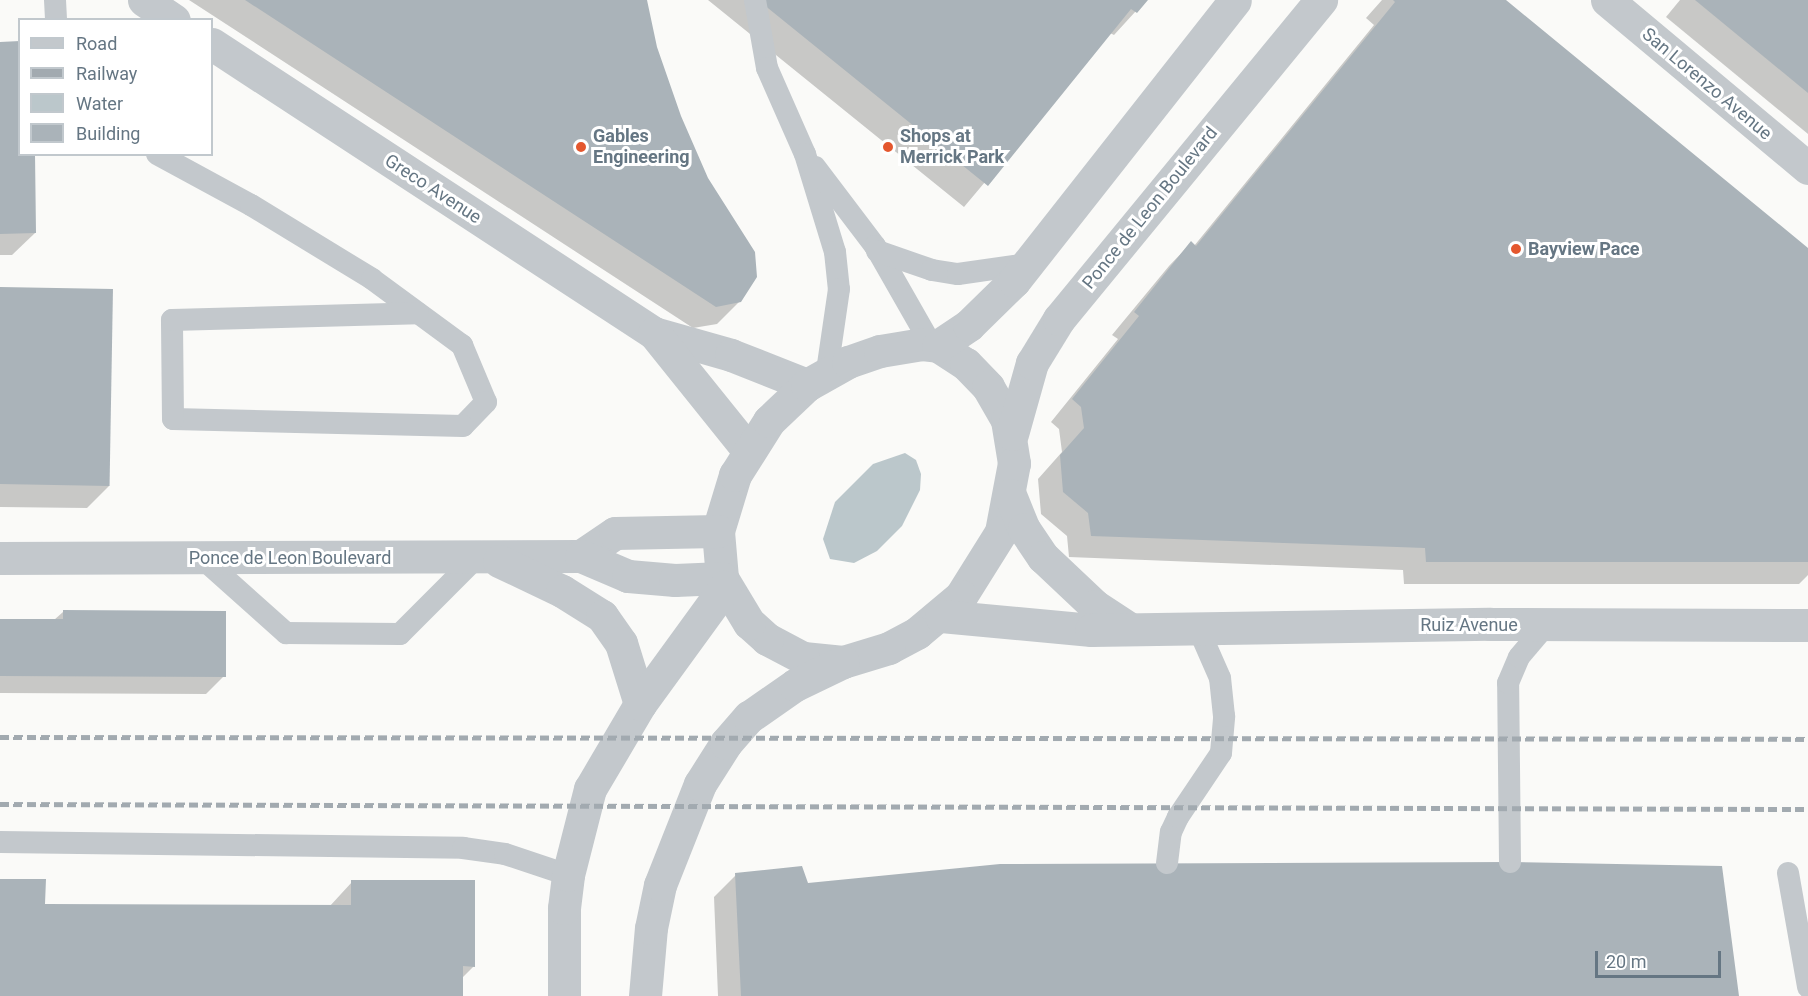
<!DOCTYPE html>
<html>
<head>
<meta charset="utf-8">
<style>
	body { margin:0 }
	#map { position:relative; width:1808px; height:996px; overflow:hidden; background:#fafaf8; font-family:Roboto,sans-serif }
	div>[style] { position:absolute }
	.water>* { inset:0; background:#bbc7cb }
	.shadow>* { inset:0; background:#0003 }
	.building>* { inset:0; background:#aab3b9; transform-origin:0 0 }
	.service>* { height:22px; margin:-11px; padding:0 11px; transform-origin:11px; border-radius:11px; background:#c3c8cc }
	.minor>* { height:33px; margin:-16.5px; padding:0 16.5px; transform-origin:16.5px; border-radius:16.5px; background:#c3c8cc }
	.tertiary>* { height:33px; margin:-16.5px; padding:0 16.5px; transform-origin:16.5px; border-radius:16.5px; background:#c3c8cc }
	.rail>* { height:4.5px; margin-top:-2.25px; transform-origin:0; background:repeating-linear-gradient(90deg,#a2aab0 0 9px,transparent 0 13.5px) }
	.dots>* { width:16px; height:16px; translate:-50% -50%; box-sizing:border-box; border:3px solid #fff; border-radius:50% }
	span { translate:-50% -50%; white-space:nowrap; text-align:center; line-height:1.15; -webkit-text-stroke:6px #fff; paint-order:stroke }
	.street-label { font-size:18px; color:#657683 }
	.poi-label { font-size:18px; color:#657683; font-weight:700 }
	.left { translate:0 -50%; text-align:left }
	.legend { position:absolute; left:18px; top:18px; width:195px; height:138px; box-sizing:border-box; background:#fff; border:2px solid #c1c8cd; margin:0; padding:8px 10px; list-style:none; font-size:18px; color:#657683 }
	.legend li { display:flex; align-items:center; gap:12px; height:30px }
	.legend b { width:30px; border:2px solid #c1c8cd }
	.scale { position:absolute; left:1595px; top:951px; width:126px; height:27px; box-sizing:border-box; border:3px solid #657683; border-top:0; padding-left:8px; font-size:18px; line-height:21px; white-space:nowrap; color:#657683; -webkit-text-stroke:4px #fff; paint-order:stroke }
</style>
</head>
<body>
<div id="map">
	<div class="water">
		<div style="clip-path:polygon(905px 453px,916px 460px,921px 474px,920px 490px,902px 526px,877px 551px,854px 563px,830px 559px,823px 539px,835px 502px,873px 464px)"></div>
	</div>
	<div class="shadow">
		<div style="clip-path:polygon(189px 0,645px 0,655px 47px,740px 301px,717px 324px,693px 328px)"></div>
		<div style="clip-path:polygon(708px 0,1146px 0,1114px 35px,1110px 33px,964px 207px)"></div>
		<div style="clip-path:polygon(1382px 0,1504px 0,1808px 250px,1808px 575px,1799px 584px,1404px 584px,1403px 570px,1069px 557px,1067px 536px,1041px 514px,1038px 479px,1062px 452px,1059px 429px,1051px 422px,1118px 339px,1112px 335px,1169px 266px,1191px 243px,1194px 246px,1374px 25px,1366px 18px)"></div>
		<div style="clip-path:polygon(1680px 0,1808px 0,1808px 134px,1666px 17px)"></div>
		<div style="clip-path:polygon(0 43px,35px 233px,12px 255px,0 255px)"></div>
		<div style="clip-path:polygon(0 289px,109px 486px,87px 508px,0 507px)"></div>
		<div style="clip-path:polygon(63px 612px,224px 676px,206px 694px,0 693px,0 620px,54px 620px)"></div>
		<div style="clip-path:polygon(736px 875px,807px 885px,1738px 996px,718px 996px,714px 897px)"></div>
		<div style="clip-path:polygon(0 881px,44px 906px,329px 907px,352px 882px,474px 966px,462px 978px,462px 996px,0 996px)"></div>
	</div>
	<div class="building">
		<div style="clip-path:polygon(245px 0,647px 0,657px 47px,681px 116px,708px 178px,755px 252px,757px 277px,741px 302px,716px 307px)"></div>
		<div style="clip-path:polygon(758px 0,1148px 0,1137px 13px,1131px 9px,988px 186px)"></div>
		<div style="clip-path:polygon(1393px 0,1506px 0,1808px 248px,1808px 562px,1426px 562px,1425px 548px,1091px 536px,1088px 513px,1063px 492px,1060px 455px,1084px 428px,1081px 407px,1072px 399px,1139px 316px,1134px 312px,1191px 241px,1196px 246px,1395px 2px)"></div>
		<div style="clip-path:polygon(1695px 0,1808px 0,1808px 93px)"></div>
		<div style="clip-path:polygon(20px 41px,20px 154px,35px 154px,36px 233px,0 234px,0 42px)"></div>
		<div style="left:0;top:287px;width:113px;height:197px;rotate:1deg"></div>
		<div style="clip-path:polygon(63px 610px,226px 611px,226px 677px,0 676px,0 619px,63px 619px)"></div>
		<div style="clip-path:polygon(1510px 862px,1722px 866px,1739px 996px,741px 996px,735px 873px,802px 866px,808px 883px,1000px 864px)"></div>
		<div style="clip-path:polygon(0 879px,46px 879px,45px 904px,351px 905px,351px 880px,475px 880px,475px 967px,463px 966px,463px 996px,0 996px)"></div>
	</div>
	<div class="service">
		<div style="left:55px;top:0;width:20px;rotate:87deg"></div>
		<div style="left:755px;top:0;width:69px;rotate:80deg"></div>
		<div style="left:767px;top:68px;width:94px;rotate:66.2deg"></div>
		<div style="left:805px;top:154px;width:102px;rotate:73deg"></div>
		<div style="left:835px;top:252px;width:37px;rotate:84deg"></div>
		<div style="left:839px;top:289px;width:83px;rotate:98.3deg"></div>
		<div style="left:157px;top:154px;width:107px;rotate:28.5deg"></div>
		<div style="left:251px;top:205px;width:142px;rotate:31.4deg"></div>
		<div style="left:372px;top:279px;width:112px;rotate:36.3deg"></div>
		<div style="left:462px;top:345px;width:62px;rotate:67.2deg"></div>
		<div style="left:486px;top:402px;width:33px;rotate:134deg"></div>
		<div style="left:463px;top:426px;width:290px;rotate:-178.6deg"></div>
		<div style="left:173px;top:419px;width:99px;rotate:-90.6deg"></div>
		<div style="left:172px;top:320px;width:246px;rotate:-1.6deg"></div>
		<div style="left:815px;top:167px;width:99px;rotate:52.8deg"></div>
		<div style="left:875px;top:246px;width:113px;rotate:60.3deg"></div>
		<div style="left:877px;top:251px;width:58px;rotate:19.1deg"></div>
		<div style="left:932px;top:270px;width:26px;rotate:9deg"></div>
		<div style="left:958px;top:274px;width:71px;rotate:-8.1deg"></div>
		<div style="left:202px;top:558px;width:113px;rotate:41.8deg"></div>
		<div style="left:286px;top:633px;width:114px;rotate:0.5deg"></div>
		<div style="left:400px;top:634px;width:107px;rotate:-45deg"></div>
		<div style="left:0;top:842px;width:463px;rotate:0.7deg"></div>
		<div style="left:463px;top:848px;width:42px;rotate:8.1deg"></div>
		<div style="left:505px;top:854px;width:66px;rotate:18.4deg"></div>
		<div style="left:1510px;top:862px;width:179px;rotate:-90.6deg"></div>
		<div style="left:1508px;top:683px;width:28px;rotate:-67deg"></div>
		<div style="left:1519px;top:657px;width:43px;rotate:-49.7deg"></div>
		<div style="left:1167px;top:863px;width:31px;rotate:-83deg"></div>
		<div style="left:1171px;top:832px;width:17px;rotate:-65deg"></div>
		<div style="left:1178px;top:817px;width:77px;rotate:-56.1deg"></div>
		<div style="left:1221px;top:753px;width:37px;rotate:-85deg"></div>
		<div style="left:1224px;top:716px;width:38px;rotate:-96deg"></div>
		<div style="left:1220px;top:678px;width:55px;rotate:-113.7deg"></div>
		<div style="left:1788px;top:873px;width:116px;rotate:80deg"></div>
	</div>
	<div class="minor">
		<div style="left:144px;top:0;width:36px;rotate:34deg"></div>
		<div style="left:1607px;top:0;width:262px;rotate:39.9deg"></div>
		<div style="left:212px;top:44px;width:528px;rotate:33.18deg"></div>
		<div style="left:654px;top:333px;width:80px;rotate:15.9deg"></div>
		<div style="left:731px;top:355px;width:82px;rotate:21.5deg"></div>
		<div style="left:654px;top:333px;width:151px;rotate:51.2deg"></div>
	</div>
	<div class="tertiary">
		<div style="left:922px;top:344px;width:16px;rotate:7deg"></div>
		<div style="left:938px;top:346px;width:33px;rotate:33deg"></div>
		<div style="left:966px;top:364px;width:32px;rotate:46deg"></div>
		<div style="left:988px;top:387px;width:38px;rotate:60deg"></div>
		<div style="left:1007px;top:420px;width:44px;rotate:80.8deg"></div>
		<div style="left:1014px;top:463px;width:70px;rotate:100.7deg"></div>
		<div style="left:1001px;top:532px;width:75px;rotate:122deg"></div>
		<div style="left:961px;top:596px;width:57px;rotate:139.9deg"></div>
		<div style="left:917px;top:633px;width:32px;rotate:152deg"></div>
		<div style="left:889px;top:648px;width:48px;rotate:163.1deg"></div>
		<div style="left:843px;top:662px;width:40px;rotate:-174.3deg"></div>
		<div style="left:803px;top:658px;width:41px;rotate:-152.2deg"></div>
		<div style="left:767px;top:639px;width:24px;rotate:-138deg"></div>
		<div style="left:749px;top:623px;width:52px;rotate:-121deg"></div>
		<div style="left:722px;top:578px;width:47px;rotate:-94.9deg"></div>
		<div style="left:718px;top:531px;width:59px;rotate:-73.1deg"></div>
		<div style="left:735px;top:475px;width:64px;rotate:-57.8deg"></div>
		<div style="left:769px;top:421px;width:52px;rotate:-43.5deg"></div>
		<div style="left:807px;top:385px;width:47px;rotate:-29.3deg"></div>
		<div style="left:848px;top:362px;width:34px;rotate:-19deg"></div>
		<div style="left:880px;top:351px;width:43px;rotate:-9.5deg"></div>
		<div style="left:938px;top:346px;width:37px;rotate:-34deg"></div>
		<div style="left:969px;top:325px;width:63px;rotate:-44.4deg"></div>
		<div style="left:1014px;top:281px;width:357px;rotate:-51.8deg"></div>
		<div style="left:1012px;top:434px;width:74px;rotate:-74.3deg"></div>
		<div style="left:1032px;top:363px;width:52px;rotate:-58.5deg"></div>
		<div style="left:1059px;top:319px;width:413px;rotate:-50.6deg"></div>
		<div style="left:1010px;top:495px;width:37px;rotate:68deg"></div>
		<div style="left:1024px;top:529px;width:34px;rotate:56deg"></div>
		<div style="left:1043px;top:557px;width:71px;rotate:43.3deg"></div>
		<div style="left:1095px;top:606px;width:42px;rotate:33.3deg"></div>
		<div style="left:581px;top:556px;width:41px;rotate:-34.1deg"></div>
		<div style="left:615px;top:533px;width:103px;rotate:-1.1deg"></div>
		<div style="left:0;top:558px;width:581px;rotate:-0.2deg"></div>
		<div style="left:581px;top:556px;width:51px;rotate:23.1deg"></div>
		<div style="left:628px;top:576px;width:47px;rotate:4.9deg"></div>
		<div style="left:675px;top:580px;width:47px;rotate:-2.4deg"></div>
		<div style="left:499px;top:561px;width:70px;rotate:25.5deg"></div>
		<div style="left:562px;top:591px;width:47px;rotate:32deg"></div>
		<div style="left:602px;top:616px;width:33px;rotate:55deg"></div>
		<div style="left:621px;top:643px;width:64px;rotate:72.7deg"></div>
		<div style="left:941px;top:616px;width:151px;rotate:5.3deg"></div>
		<div style="left:1091px;top:630px;width:399px;rotate:-0.9deg"></div>
		<div style="left:1490px;top:624px;width:318px;rotate:0.2deg"></div>
		<div style="left:564px;top:996px;width:88px;rotate:-90deg"></div>
		<div style="left:564px;top:908px;width:33px;rotate:-83deg"></div>
		<div style="left:568px;top:875px;width:89px;rotate:-75.7deg"></div>
		<div style="left:590px;top:789px;width:99px;rotate:-59.5deg"></div>
		<div style="left:640px;top:704px;width:145px;rotate:-54deg"></div>
		<div style="left:645px;top:996px;width:68px;rotate:-85deg"></div>
		<div style="left:651px;top:928px;width:44px;rotate:-78.2deg"></div>
		<div style="left:660px;top:885px;width:109px;rotate:-68.4deg"></div>
		<div style="left:700px;top:784px;width:49px;rotate:-57.6deg"></div>
		<div style="left:726px;top:743px;width:35px;rotate:-49deg"></div>
		<div style="left:749px;top:717px;width:56px;rotate:-34.8deg"></div>
		<div style="left:795px;top:685px;width:53px;rotate:-25.6deg"></div>
	</div>
	<div class="rail">
		<div style="left:0;top:737px;width:1808px;rotate:0.06deg"></div>
		<div style="left:0;top:804px;width:1808px;rotate:0.16deg"></div>
	</div>
	<div class="dots">
		<div style="left:581px;top:147px;background:#e4572e"></div>
		<div style="left:888px;top:147px;background:#e4572e"></div>
		<div style="left:1516px;top:249px;background:#e4572e"></div>
	</div>
	<div class="street-label">
		<span style="left:1707px;top:84px;rotate:40deg">San Lorenzo Avenue</span>
		<span style="left:433px;top:189px;rotate:33deg">Greco Avenue</span>
		<span style="left:1150px;top:208px;rotate:-51deg">Ponce de Leon Boulevard</span>
		<span style="left:290px;top:558px">Ponce de Leon Boulevard</span>
		<span style="left:1469px;top:625px">Ruiz Avenue</span>
	</div>
	<div class="poi-label">
		<span class="left" style="left:593px;top:147px">Gables<br>Engineering</span>
		<span class="left" style="left:900px;top:147px">Shops at<br>Merrick Park</span>
		<span class="left" style="left:1528px;top:249px">Bayview Pace</span>
	</div>
	<ul class="legend">
	<li><b style="height:8px;background:#c3c8cc"></b>Road</li>
	<li><b style="height:8px;background:#a2aab0"></b>Railway</li>
	<li><b style="height:16px;background:#bbc7cb"></b>Water</li>
	<li><b style="height:16px;background:#aab3b9"></b>Building</li>
	</ul>
	<div class="scale">20 m</div>
</div>
</body>
</html>
